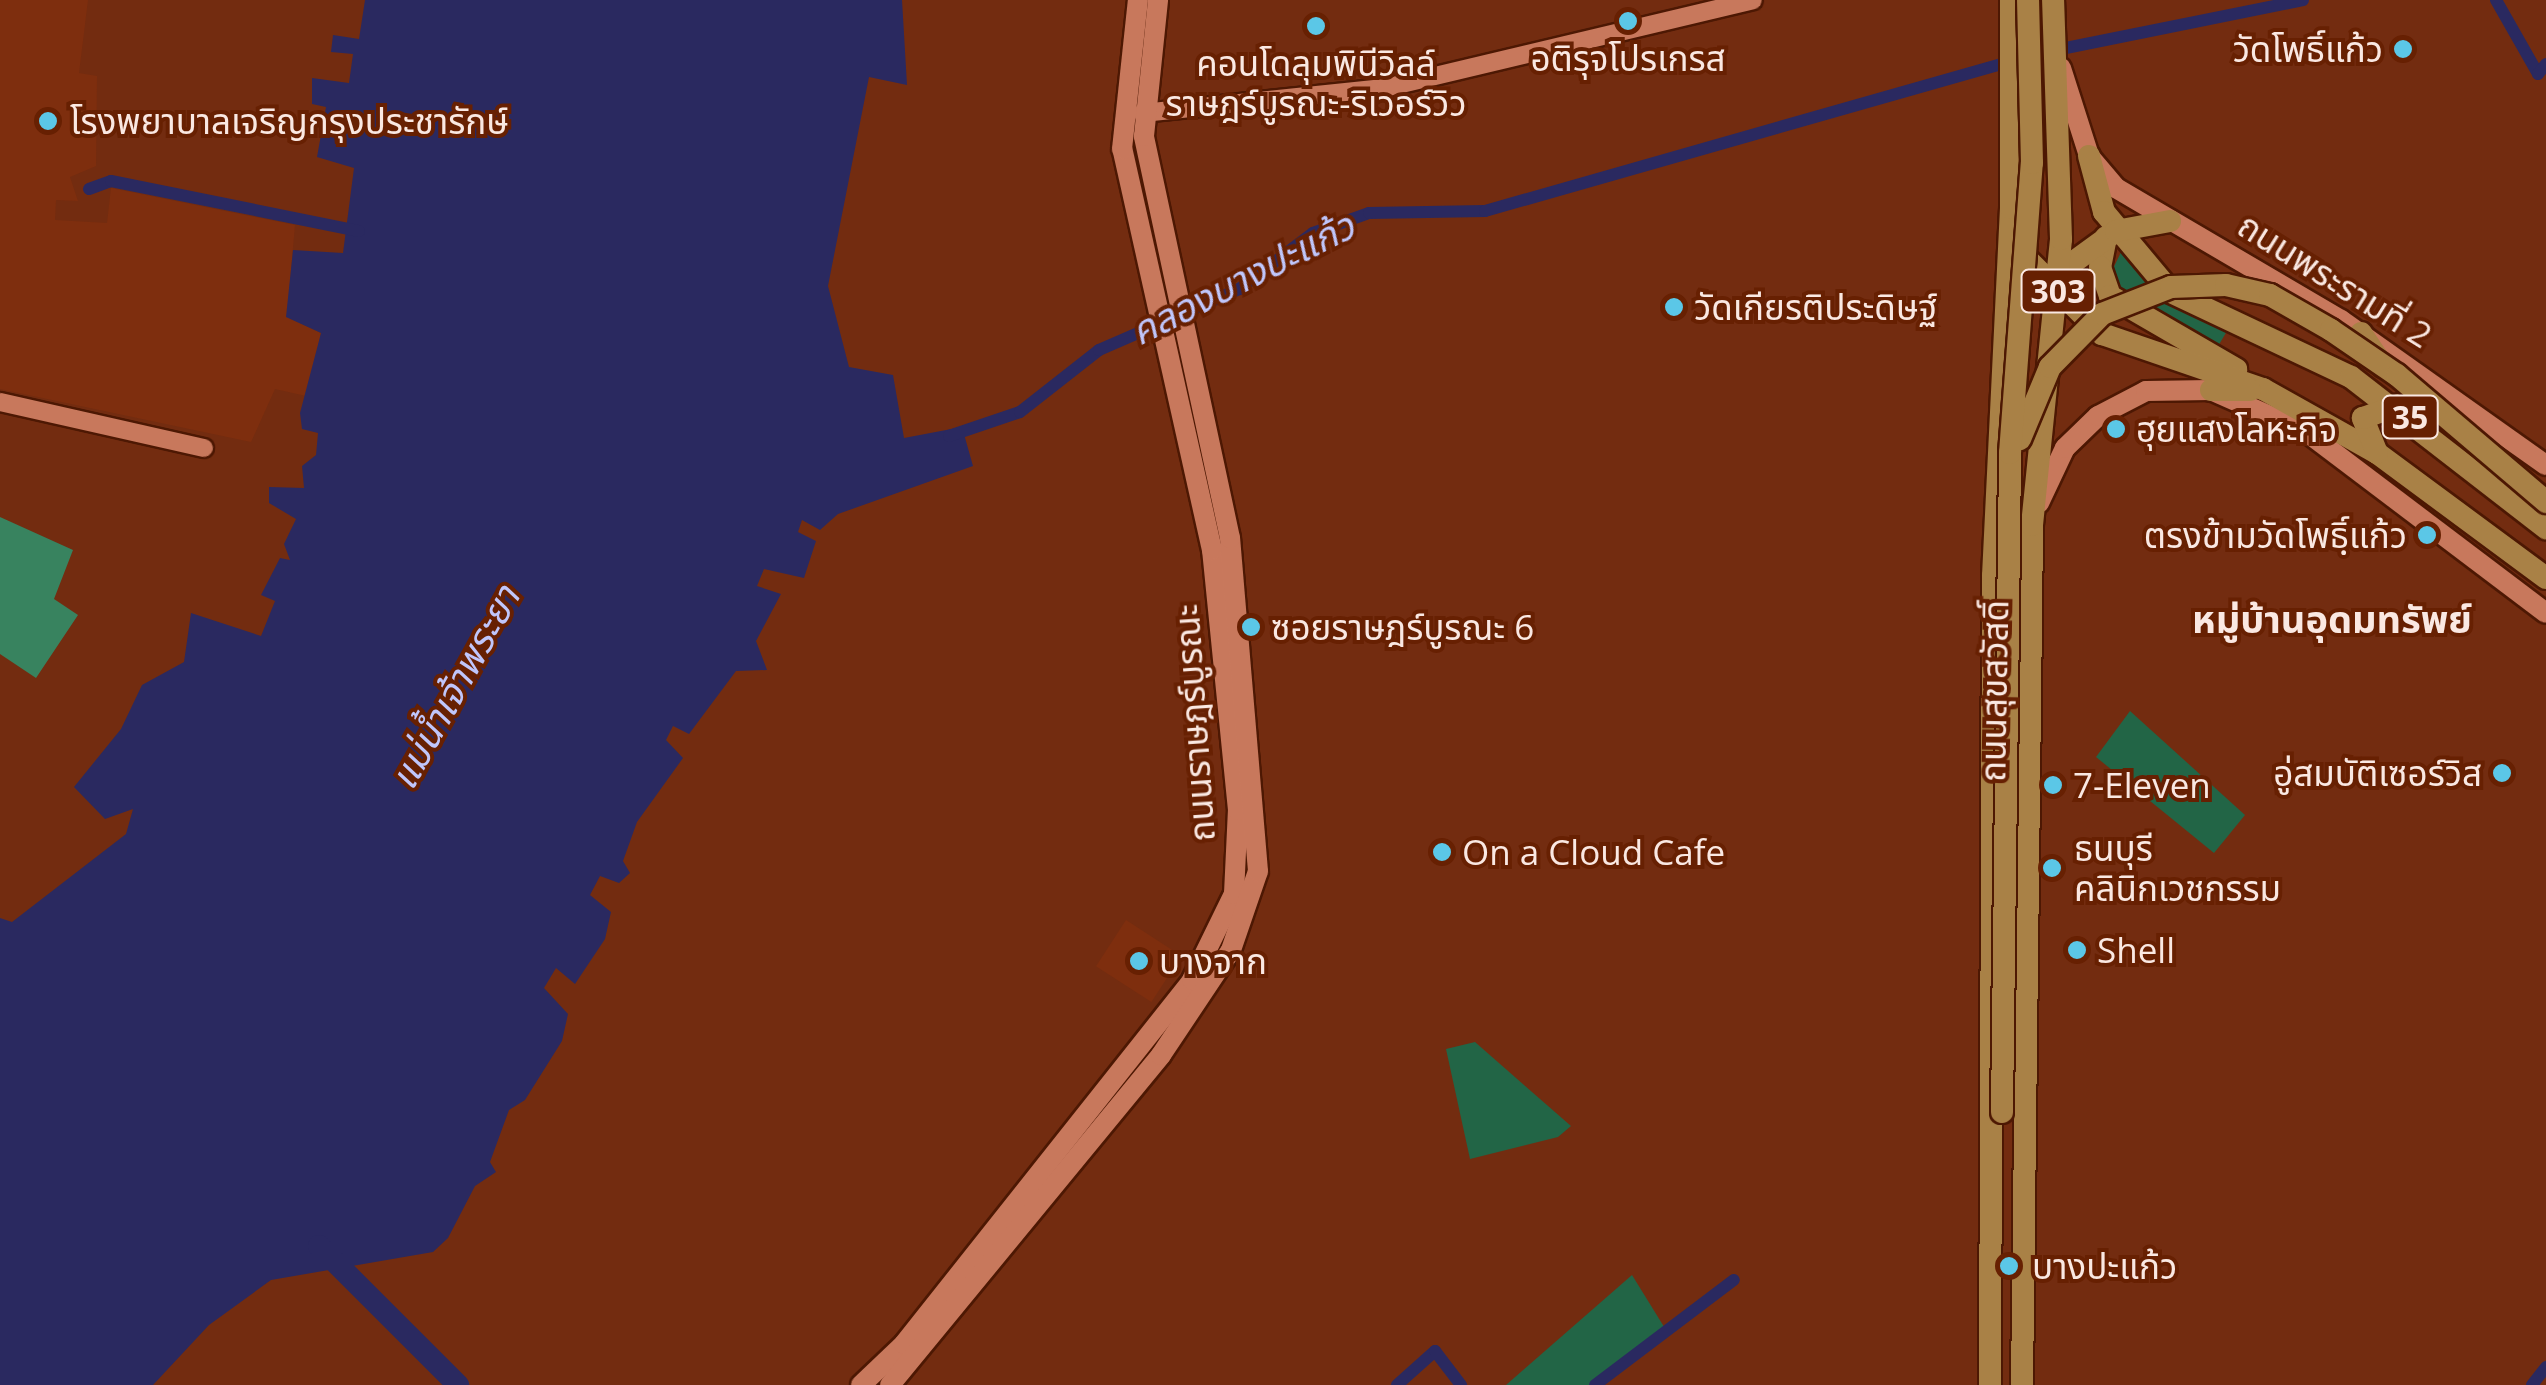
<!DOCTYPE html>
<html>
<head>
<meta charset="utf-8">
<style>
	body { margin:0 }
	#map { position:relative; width:2546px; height:1385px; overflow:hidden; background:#732c10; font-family:"Open Sans","Noto Sans Thai",sans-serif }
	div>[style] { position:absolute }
	.built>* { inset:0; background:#7e2e0e; transform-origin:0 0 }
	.green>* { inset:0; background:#226546 }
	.forest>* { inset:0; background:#38835f }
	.water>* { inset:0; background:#2a2960 }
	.canal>* { height:12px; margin:-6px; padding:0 6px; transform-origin:6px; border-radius:6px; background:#2a2960 }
	.river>* { height:22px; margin:-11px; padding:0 11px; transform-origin:11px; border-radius:11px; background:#2a2960 }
	.roads { filter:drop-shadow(2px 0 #4d1803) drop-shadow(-2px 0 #4d1803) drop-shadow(0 2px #4d1803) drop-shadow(0 -2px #4d1803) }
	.tertiary>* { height:18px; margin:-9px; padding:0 9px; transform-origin:9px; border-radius:9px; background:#c8785c }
	.secondary>* { height:20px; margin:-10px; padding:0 10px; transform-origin:10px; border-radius:10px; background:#c8785c }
	.primary>* { height:22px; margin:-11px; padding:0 11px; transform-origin:11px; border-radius:11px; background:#a98146 }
	.bridges { filter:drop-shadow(2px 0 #4d1803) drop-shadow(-2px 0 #4d1803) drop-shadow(0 2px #4d1803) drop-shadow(0 -2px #4d1803) }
	.primary-bridge>* { height:22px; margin:-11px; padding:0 11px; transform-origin:11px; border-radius:11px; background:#a98146 }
	.dots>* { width:28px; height:28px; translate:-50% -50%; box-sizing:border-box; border:5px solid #672002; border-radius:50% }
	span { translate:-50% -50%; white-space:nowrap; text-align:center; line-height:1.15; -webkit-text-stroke:8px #672002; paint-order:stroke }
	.shield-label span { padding:2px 8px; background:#672002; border:2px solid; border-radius:8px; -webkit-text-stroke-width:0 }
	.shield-label { font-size:32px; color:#fae8e2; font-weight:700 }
	.poi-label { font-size:35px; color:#fae8e2 }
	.right { translate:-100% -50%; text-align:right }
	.left { translate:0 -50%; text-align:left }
	.street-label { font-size:35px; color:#fae8e2 }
	.water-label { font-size:38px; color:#c0c6fb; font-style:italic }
	.neighbourhood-label { font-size:38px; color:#fae8e2; font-weight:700 }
</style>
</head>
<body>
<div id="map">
	<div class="built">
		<div style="clip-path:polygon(0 0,88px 0,79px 73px,97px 76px,96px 166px,70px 177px,78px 201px,56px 200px,55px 220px,107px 223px,111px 188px,295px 225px,287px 317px,321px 333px,314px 377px,306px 396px,275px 389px,251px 442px,0 389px)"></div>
		<div style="left:1126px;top:920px;width:66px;height:55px;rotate:33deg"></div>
	</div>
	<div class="green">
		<div style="clip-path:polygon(2122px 250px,2189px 312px,2227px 331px,2217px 348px,2121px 297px,2110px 275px)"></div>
		<div style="clip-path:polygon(2130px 711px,2245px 815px,2214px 853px,2096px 757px)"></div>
		<div style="clip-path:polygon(1475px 1042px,1571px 1126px,1558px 1137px,1470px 1159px,1446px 1049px)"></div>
		<div style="clip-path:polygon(1632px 1275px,1666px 1330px,1595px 1385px,1506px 1385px)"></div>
	</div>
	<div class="forest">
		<div style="clip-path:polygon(0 517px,73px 550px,54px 599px,78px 615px,36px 678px,0 654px)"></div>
	</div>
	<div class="water">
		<div style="clip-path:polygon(365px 0,902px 0,907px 85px,869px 77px,828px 286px,849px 367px,893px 375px,904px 438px,962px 427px,973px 466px,838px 514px,820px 530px,802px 520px,798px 532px,816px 541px,804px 578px,764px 569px,757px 586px,781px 594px,756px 641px,767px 670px,736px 671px,689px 734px,673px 726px,666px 740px,683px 758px,637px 822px,623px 861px,630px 873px,619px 883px,600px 876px,590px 895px,611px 912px,605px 939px,575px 984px,556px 968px,544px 988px,568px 1014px,562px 1041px,525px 1100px,509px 1110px,490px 1162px,496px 1172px,475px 1186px,448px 1238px,433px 1252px,271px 1280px,209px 1325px,153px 1385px,0 1385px,0 918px,12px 922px,126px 834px,133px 809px,105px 819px,74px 787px,121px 729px,142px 685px,184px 662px,191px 613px,261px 636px,275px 601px,261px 595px,280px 558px,290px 560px,284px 544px,296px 519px,269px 503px,269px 487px,304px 488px,302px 466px,316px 455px,318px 433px,302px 429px,300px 413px,321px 333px,286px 317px,293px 250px,343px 253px,354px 168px,317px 157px,326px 107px,312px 104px,312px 78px,349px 83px,353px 54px,331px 52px,333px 35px,359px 39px)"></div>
	</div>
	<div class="canal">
		<div style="left:2496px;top:0;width:85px;rotate:60.4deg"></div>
		<div style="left:2538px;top:74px;width:13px;rotate:-51deg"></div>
		<div style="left:2051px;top:51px;width:257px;rotate:-11.4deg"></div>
		<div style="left:89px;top:189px;width:23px;rotate:-20deg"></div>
		<div style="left:111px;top:181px;width:253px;rotate:11.4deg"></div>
		<div style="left:949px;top:436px;width:75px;rotate:-18.7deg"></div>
		<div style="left:1020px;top:412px;width:100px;rotate:-38.1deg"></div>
		<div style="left:1099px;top:350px;width:153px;rotate:-23.5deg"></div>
		<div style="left:1239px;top:289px;width:93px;rotate:-37.1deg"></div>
		<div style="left:1313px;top:233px;width:59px;rotate:-19.7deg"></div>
		<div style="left:1369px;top:213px;width:116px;rotate:-1deg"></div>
		<div style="left:1485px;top:211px;width:548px;rotate:-15.89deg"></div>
		<div style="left:1397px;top:1385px;width:51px;rotate:-41.8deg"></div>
		<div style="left:1435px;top:1351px;width:43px;rotate:52.6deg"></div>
		<div style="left:1595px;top:1385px;width:174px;rotate:-37.1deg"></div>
		<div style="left:2532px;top:1385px;width:23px;rotate:-52deg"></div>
	</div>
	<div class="river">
		<div style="left:319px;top:1246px;width:197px;rotate:45deg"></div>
	</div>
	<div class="roads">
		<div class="tertiary">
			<div style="left:1142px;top:113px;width:244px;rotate:-5.9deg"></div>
			<div style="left:1385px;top:88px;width:378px;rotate:-13.4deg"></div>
			<div style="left:0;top:402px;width:209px;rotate:12.7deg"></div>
		</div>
		<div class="secondary">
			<div style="left:2061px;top:68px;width:92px;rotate:72.3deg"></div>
			<div style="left:2089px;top:156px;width:42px;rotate:49.8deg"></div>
			<div style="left:2116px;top:188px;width:261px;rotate:30.4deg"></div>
			<div style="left:2341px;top:320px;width:251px;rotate:35.3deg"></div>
			<div style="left:2039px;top:503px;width:61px;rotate:-64.7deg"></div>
			<div style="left:2065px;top:448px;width:46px;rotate:-44.1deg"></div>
			<div style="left:2098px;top:416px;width:54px;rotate:-27.5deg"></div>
			<div style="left:2146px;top:391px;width:65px;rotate:-0.9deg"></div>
			<div style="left:2211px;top:390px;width:106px;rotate:23.9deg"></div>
			<div style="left:2308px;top:433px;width:298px;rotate:37.1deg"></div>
			<div style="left:861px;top:1385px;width:59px;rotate:-43.6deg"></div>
			<div style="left:904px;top:1344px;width:464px;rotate:-51.6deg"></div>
			<div style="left:1192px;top:980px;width:96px;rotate:-64deg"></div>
			<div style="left:1234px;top:894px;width:84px;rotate:-87.3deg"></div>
			<div style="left:1238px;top:810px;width:261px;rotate:-95.7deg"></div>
			<div style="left:1212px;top:550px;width:411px;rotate:-102.6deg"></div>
			<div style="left:1122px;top:149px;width:150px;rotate:-83.9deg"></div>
			<div style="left:890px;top:1385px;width:427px;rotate:-50.6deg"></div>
			<div style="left:1161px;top:1055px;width:126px;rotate:-56.3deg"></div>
			<div style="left:1231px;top:950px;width:83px;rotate:-71.1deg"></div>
			<div style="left:1258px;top:871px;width:334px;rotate:-94.8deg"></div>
			<div style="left:1230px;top:538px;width:411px;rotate:-102.1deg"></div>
			<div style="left:1144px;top:136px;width:137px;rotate:-84.1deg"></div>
		</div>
		<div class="primary">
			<div style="left:2089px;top:156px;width:58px;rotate:75deg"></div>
			<div style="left:2104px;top:212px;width:104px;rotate:50.1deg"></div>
			<div style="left:2171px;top:292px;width:199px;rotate:25.3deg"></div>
			<div style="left:2351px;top:377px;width:247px;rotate:37.8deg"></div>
			<div style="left:2106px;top:237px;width:31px;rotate:101deg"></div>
			<div style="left:2100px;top:267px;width:31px;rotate:71deg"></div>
			<div style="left:2110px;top:296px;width:146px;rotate:30.1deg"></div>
			<div style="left:2018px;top:250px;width:119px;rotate:45deg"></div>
			<div style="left:2102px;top:334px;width:170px;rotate:18.9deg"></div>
			<div style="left:2263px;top:389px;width:131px;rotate:29.3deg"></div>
			<div style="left:2377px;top:453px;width:210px;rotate:36.5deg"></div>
			<div style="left:2053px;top:277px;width:78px;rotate:-36.1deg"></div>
			<div style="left:2116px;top:231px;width:55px;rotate:-10.5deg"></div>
			<div style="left:2361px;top:333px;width:40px;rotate:56deg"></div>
			<div style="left:2211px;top:390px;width:39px"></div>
			<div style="left:2377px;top:453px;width:38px;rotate:-112deg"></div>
			<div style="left:2363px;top:418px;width:37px;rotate:-20deg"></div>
			<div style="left:1990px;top:1385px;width:809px;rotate:-89.79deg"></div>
			<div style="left:1993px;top:576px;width:368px;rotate:-87.2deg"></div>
			<div style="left:2011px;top:208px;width:208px;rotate:-90deg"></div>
			<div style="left:2022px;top:1385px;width:860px;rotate:-89.33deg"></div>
			<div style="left:2032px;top:525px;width:287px;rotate:-84.2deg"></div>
			<div style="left:2061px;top:239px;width:239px;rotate:-91.9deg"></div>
		</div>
	</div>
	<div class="bridges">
		<div class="primary-bridge">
			<div style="left:2020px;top:439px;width:78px;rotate:-67.4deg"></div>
			<div style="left:2050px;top:367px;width:74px;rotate:-45.5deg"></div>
			<div style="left:2102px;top:314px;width:74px;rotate:-21.4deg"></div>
			<div style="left:2171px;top:287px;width:55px;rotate:-2.1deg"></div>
			<div style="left:2226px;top:285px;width:45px;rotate:12.8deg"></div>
			<div style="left:2270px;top:295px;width:70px;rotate:29.8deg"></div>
			<div style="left:2331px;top:330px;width:80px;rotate:34.3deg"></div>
			<div style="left:2397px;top:375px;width:196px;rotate:40.4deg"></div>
			<div style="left:2002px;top:1112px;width:659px;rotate:-89.3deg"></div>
			<div style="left:2010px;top:453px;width:291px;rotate:-85.7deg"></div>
			<div style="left:2032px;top:163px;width:163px;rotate:-91.4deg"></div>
		</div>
	</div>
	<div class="dots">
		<div style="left:1628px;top:21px;background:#5bc7e7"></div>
		<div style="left:1316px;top:26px;background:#5bc7e7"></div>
		<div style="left:2403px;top:49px;background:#5bc7e7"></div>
		<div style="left:48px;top:121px;background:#5bc7e7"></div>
		<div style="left:1674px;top:307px;background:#5bc7e7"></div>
		<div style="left:2116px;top:429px;background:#5bc7e7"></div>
		<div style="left:2427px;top:535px;background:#5bc7e7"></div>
		<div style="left:1251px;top:627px;background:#5bc7e7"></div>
		<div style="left:2502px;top:773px;background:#5bc7e7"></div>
		<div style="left:2053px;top:785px;background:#5bc7e7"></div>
		<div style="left:1442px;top:852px;background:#5bc7e7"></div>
		<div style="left:2052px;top:868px;background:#5bc7e7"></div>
		<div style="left:2077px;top:950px;background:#5bc7e7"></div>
		<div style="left:1139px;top:961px;background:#5bc7e7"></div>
		<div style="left:2009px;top:1266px;background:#5bc7e7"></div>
	</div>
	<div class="shield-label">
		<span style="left:2058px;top:291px">303</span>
		<span style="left:2410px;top:417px">35</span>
	</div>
	<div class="poi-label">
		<span class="right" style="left:2383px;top:49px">วัดโพธิ์แก้ว</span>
		<span style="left:1628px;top:58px">อติรุจโปรเกรส</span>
		<span style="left:1316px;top:83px">คอนโดลุมพินีวิลล์<br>ราษฎร์บูรณะ-ริเวอร์วิว</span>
		<span class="left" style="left:70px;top:121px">โรงพยาบาลเจริญกรุงประชารักษ์</span>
		<span class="left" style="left:1694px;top:307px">วัดเกียรติประดิษฐ์</span>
		<span class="left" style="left:2136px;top:429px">ฮุยแสงโลหะกิจ</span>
		<span class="right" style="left:2407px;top:535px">ตรงข้ามวัดโพธฺิ์แก้ว</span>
		<span class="left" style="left:1271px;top:627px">ซอยราษฎร์บูรณะ 6</span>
		<span class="right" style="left:2482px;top:773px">อู่สมบัติเซอร์วิส</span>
		<span class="left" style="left:2073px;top:785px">7-Eleven</span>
		<span class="left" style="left:2074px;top:868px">ธนบุรี<br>คลินิกเวชกรรม</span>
		<span class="left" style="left:1462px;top:852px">On a Cloud Cafe</span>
		<span class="left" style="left:2097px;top:950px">Shell</span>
		<span class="left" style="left:1159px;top:961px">บางจาก</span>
		<span class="left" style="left:2032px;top:1266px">บางปะแก้ว</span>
	</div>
	<div class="street-label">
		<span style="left:2335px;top:280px;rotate:32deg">ถนนพระรามที่ 2</span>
		<span style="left:1994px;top:691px;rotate:-89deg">ถนนสุขสวัสดิ์</span>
		<span style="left:1194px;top:723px;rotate:-94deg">ถนนราษฎร์บูรณะ</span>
	</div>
	<div class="water-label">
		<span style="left:1242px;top:278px;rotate:-27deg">คลองบางปะแก้ว</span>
		<span style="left:454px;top:687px;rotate:-61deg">แม่น้ำเจ้าพระยา</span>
	</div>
	<div class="neighbourhood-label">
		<span style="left:2332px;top:619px">หมู่บ้านอุดมทรัพย์</span>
	</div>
</div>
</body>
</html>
